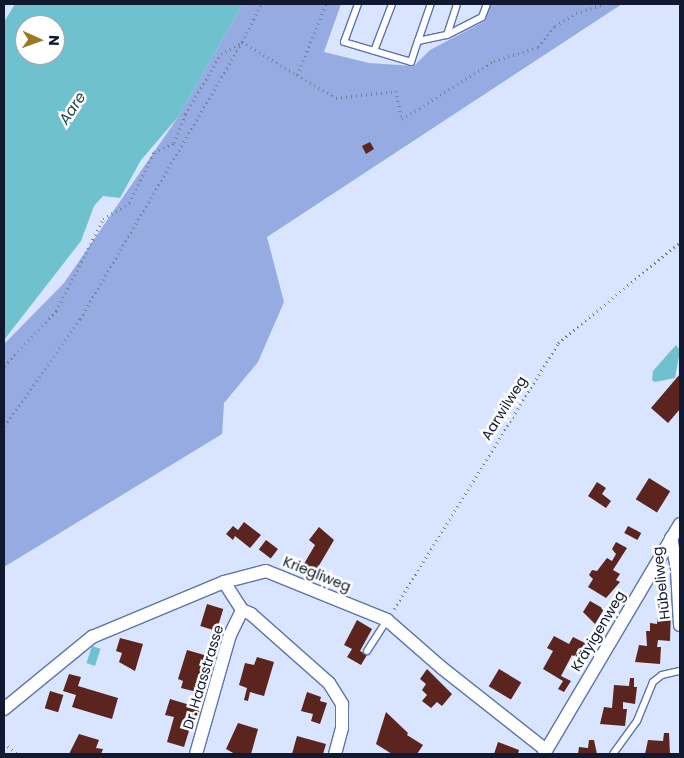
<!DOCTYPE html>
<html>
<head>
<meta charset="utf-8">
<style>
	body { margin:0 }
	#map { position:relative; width:684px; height:758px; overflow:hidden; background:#d9e5ff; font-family:Poppins,sans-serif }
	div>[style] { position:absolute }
	.forest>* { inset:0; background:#95abe1 }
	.water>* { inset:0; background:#6ec1cd; transform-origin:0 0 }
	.building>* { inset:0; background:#5b241f; transform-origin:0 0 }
	.path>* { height:2.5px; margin-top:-1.25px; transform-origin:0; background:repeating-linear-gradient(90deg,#747e96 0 1px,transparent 0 5px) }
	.roads { filter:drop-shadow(1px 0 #5d73ae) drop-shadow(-1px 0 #5d73ae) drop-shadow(0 1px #5d73ae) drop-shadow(0 -1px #5d73ae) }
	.lane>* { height:6px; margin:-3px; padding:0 3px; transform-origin:3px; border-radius:3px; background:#fff }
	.street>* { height:12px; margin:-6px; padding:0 6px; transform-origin:6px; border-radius:6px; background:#fff }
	span { translate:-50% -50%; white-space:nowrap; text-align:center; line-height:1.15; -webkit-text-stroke:5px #fff; paint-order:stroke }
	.street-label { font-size:14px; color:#111930 }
	.water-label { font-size:15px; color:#1c4449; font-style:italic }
	.frame { position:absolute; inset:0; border:5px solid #111930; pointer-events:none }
	.north { position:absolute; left:15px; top:15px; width:50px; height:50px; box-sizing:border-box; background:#fff; border:1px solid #a0a3ac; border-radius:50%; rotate:92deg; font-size:14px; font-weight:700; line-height:20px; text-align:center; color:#111930 }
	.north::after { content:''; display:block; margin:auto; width:18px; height:22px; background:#997922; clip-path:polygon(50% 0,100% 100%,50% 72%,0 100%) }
</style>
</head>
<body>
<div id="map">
	<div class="forest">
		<div style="clip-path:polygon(243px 4px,341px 4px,324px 52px,369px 63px,414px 66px,430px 50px,485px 21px,491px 4px,622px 4px,267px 237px,284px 302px,258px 362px,224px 403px,222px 434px,4px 567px,4px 344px,64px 283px,178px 117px)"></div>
	</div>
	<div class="water">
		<div style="clip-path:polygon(evenodd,15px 4px,243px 4px,178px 117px,141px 160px,120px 198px,103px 196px,94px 206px,81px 241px,4px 340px,4px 22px,15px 4px,25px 25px,55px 25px,55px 55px,25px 55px,25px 25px)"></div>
		<div style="clip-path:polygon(676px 345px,680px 350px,675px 378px,655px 382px,652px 380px,653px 371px)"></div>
		<div style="left:92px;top:646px;width:9px;height:18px;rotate:18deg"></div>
	</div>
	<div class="building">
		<div style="clip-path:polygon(370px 142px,374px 149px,366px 154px,362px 146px)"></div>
		<div style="clip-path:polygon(680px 374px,680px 409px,668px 423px,651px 408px)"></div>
		<div style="left:649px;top:478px;width:25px;height:25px;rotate:32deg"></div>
		<div style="clip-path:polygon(597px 482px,606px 488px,602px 494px,611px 501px,606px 508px,588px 496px)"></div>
		<div style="clip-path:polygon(244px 522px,261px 535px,250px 548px,235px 536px,233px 540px,226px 534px,233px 526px,238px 530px)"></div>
		<div style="left:628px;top:526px;width:15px;height:8px;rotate:28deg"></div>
		<div style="clip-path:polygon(319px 527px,334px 540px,314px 574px,301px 569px,315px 545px,309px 540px)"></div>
		<div style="left:266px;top:540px;width:15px;height:12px;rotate:37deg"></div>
		<div style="clip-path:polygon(616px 542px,627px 548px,613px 570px,620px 574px,616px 580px,620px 582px,606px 598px,588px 587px,593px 579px,589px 575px,592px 570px,597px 571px,607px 558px,612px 561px,616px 554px,612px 549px)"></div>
		<div style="clip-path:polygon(590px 601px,604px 609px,595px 624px,583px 612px)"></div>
		<div style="left:207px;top:604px;width:17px;height:23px;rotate:17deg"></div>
		<div style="clip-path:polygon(658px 608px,671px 609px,670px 641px,658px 640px,657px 647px,661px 647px,660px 664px,635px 662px,639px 645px,647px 646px,646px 631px,650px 631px,650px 623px,657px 624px)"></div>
		<div style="clip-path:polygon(357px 620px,372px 629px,360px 651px,367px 655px,361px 665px,347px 657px,352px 649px,344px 645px)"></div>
		<div style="clip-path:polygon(554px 636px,569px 644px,573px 637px,591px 646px,582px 661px,572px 655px,561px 676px,571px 681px,564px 692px,558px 689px,563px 681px,543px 669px,553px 651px,547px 648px)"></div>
		<div style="clip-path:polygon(120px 638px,143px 644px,135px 671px,119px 662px,122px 653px,116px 651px)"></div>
		<div style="clip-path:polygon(187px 650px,211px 657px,197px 692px,181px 688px,183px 681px,178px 679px)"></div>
		<div style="clip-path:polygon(257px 657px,274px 662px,264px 696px,250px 692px,248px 701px,244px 700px,247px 688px,239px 685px,245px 663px,254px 665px)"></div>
		<div style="clip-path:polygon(427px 669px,452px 694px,442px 706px,437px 702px,431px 708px,422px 701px,427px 695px,422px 690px,426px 684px,420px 679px)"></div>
		<div style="left:499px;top:669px;width:26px;height:20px;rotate:31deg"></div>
		<div style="clip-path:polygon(69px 674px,81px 677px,78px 686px,118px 698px,112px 719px,72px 707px,76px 695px,63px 691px)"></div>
		<div style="clip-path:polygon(630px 678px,634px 678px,634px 687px,637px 687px,635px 704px,623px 702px,623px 709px,627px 709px,625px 726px,600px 724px,604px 707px,612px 708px,614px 685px,629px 686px)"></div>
		<div style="left:50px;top:691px;width:14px;height:18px;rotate:17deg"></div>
		<div style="clip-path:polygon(307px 692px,321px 697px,320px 701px,327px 703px,320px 724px,311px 721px,313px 714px,301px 711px)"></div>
		<div style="clip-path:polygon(170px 699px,200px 708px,197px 719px,193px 718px,184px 747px,167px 742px,174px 717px,165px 715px)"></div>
		<div style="clip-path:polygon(386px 712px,408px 733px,407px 735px,423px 745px,417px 754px,392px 754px,376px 744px)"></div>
		<div style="clip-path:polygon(238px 723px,258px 729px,251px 754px,235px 754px,226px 749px)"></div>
		<div style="clip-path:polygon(664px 733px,669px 733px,670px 754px,645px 754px,648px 740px,663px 741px)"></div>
		<div style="clip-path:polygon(79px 734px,99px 740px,96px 748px,103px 749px,101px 754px,69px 754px)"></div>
		<div style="clip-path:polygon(297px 736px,326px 744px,323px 754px,292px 754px)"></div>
		<div style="clip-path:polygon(589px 740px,594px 740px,597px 754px,578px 754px,579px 747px,588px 748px)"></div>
		<div style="clip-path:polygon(498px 742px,519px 750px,518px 754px,494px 754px)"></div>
	</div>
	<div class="path">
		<div style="left:297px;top:75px;width:45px;rotate:30.5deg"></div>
		<div style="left:336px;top:98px;width:60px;rotate:-6.7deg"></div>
		<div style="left:396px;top:91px;width:29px;rotate:78deg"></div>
		<div style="left:402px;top:119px;width:109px;rotate:-32.2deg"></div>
		<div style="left:494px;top:61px;width:46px;rotate:-17.7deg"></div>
		<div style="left:538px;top:47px;width:27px;rotate:-51deg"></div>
		<div style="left:555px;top:26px;width:25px;rotate:-32deg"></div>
		<div style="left:576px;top:13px;width:28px;rotate:-18deg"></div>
		<div style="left:4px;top:366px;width:76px;rotate:-46.6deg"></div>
		<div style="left:56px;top:311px;width:103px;rotate:-62.9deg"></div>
		<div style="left:103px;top:219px;width:31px;rotate:-32deg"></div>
		<div style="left:129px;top:203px;width:57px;rotate:-63.9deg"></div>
		<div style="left:154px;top:152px;width:22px;rotate:-24deg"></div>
		<div style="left:174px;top:143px;width:31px;rotate:-69deg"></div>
		<div style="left:185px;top:114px;width:70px;rotate:-59deg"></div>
		<div style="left:221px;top:54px;width:24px;rotate:-30deg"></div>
		<div style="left:242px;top:42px;width:64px;rotate:31deg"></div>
		<div style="left:297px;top:75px;width:77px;rotate:-67.8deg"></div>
		<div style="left:4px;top:426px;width:131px;rotate:-54.6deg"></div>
		<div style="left:80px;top:319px;width:321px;rotate:-59.7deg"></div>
		<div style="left:242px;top:42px;width:42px;rotate:-63.4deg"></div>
		<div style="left:394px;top:609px;width:312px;rotate:-58.3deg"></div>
		<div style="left:558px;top:343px;width:158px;rotate:-39.6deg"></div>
		<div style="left:4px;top:743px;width:18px;rotate:38deg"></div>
	</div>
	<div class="roads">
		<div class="lane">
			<div style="left:358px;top:4px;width:40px;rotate:110.2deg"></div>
			<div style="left:344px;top:42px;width:70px;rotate:16.6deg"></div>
			<div style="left:411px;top:62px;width:22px;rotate:-72deg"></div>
			<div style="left:418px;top:41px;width:30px;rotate:-12deg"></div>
			<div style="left:447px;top:35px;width:39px;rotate:-27deg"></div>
			<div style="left:482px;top:17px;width:14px;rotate:-69deg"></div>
			<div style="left:447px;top:35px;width:33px;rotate:-72deg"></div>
			<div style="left:418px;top:41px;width:39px;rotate:-71deg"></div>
			<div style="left:374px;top:51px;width:50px;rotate:-69deg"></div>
			<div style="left:367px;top:651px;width:37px;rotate:-57deg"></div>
			<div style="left:613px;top:754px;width:41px;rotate:-54deg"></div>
			<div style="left:637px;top:721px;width:42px;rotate:-67.7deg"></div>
			<div style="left:653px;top:682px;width:11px;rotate:-38deg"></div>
			<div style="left:662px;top:675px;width:18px;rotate:-13deg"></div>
		</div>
		<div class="street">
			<div style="left:671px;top:538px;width:33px;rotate:79deg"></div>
			<div style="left:677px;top:570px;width:55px;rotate:86.9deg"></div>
			<div style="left:224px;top:582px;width:33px;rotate:57deg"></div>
			<div style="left:242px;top:610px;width:10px;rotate:24deg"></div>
			<div style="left:251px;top:614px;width:104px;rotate:41.5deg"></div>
			<div style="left:329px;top:683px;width:25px;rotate:58deg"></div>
			<div style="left:342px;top:704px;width:24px;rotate:90deg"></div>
			<div style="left:342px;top:728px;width:27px;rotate:105deg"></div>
			<div style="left:4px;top:709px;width:114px;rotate:-39.3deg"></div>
			<div style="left:92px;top:637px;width:143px;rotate:-22.6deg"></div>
			<div style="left:224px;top:582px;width:43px;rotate:-14.7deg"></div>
			<div style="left:266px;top:571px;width:131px;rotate:22deg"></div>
			<div style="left:387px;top:620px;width:73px;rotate:41.1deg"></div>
			<div style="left:442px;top:668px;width:132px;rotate:38.3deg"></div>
			<div style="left:196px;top:754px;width:124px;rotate:-74.1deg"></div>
			<div style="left:230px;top:635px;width:28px;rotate:-64deg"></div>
			<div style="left:544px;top:754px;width:267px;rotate:-59.4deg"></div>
		</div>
	</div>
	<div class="street-label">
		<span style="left:504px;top:408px;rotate:-58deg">Aarwilweg</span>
		<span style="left:317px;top:574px;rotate:22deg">Kriegliweg</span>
		<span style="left:661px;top:583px;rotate:-96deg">Hübeliweg</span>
		<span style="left:598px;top:631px;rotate:-59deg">Kräyigenweg</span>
		<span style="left:203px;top:677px;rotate:-73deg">Dr. Haasstrasse</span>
	</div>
	<div class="water-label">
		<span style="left:72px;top:108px;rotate:-56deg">Aare</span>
	</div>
	<div class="frame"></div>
	<div class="north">N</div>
</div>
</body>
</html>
